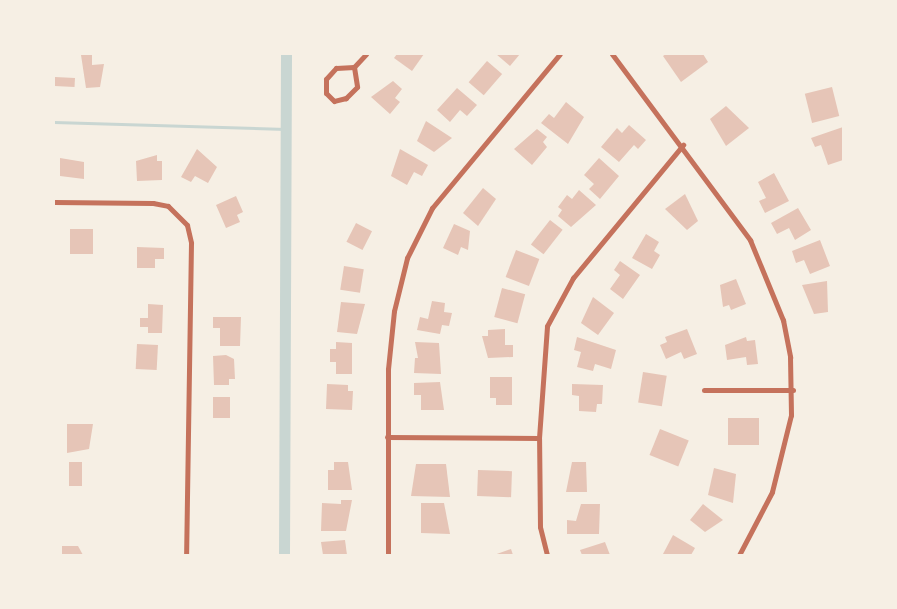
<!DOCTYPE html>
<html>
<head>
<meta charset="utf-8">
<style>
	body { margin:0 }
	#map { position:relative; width:897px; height:609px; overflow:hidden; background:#f6efe4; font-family:"Playfair Display",serif }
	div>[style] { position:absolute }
	.stream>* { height:3px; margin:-1.5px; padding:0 1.5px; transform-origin:1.5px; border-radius:1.5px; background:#c9d6d2 }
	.canal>* { height:11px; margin:-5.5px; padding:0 5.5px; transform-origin:5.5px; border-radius:5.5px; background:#c9d6d2 }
	.building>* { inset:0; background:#e6c5b7; transform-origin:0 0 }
	.minor>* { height:5px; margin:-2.5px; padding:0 2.5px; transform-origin:2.5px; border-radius:2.5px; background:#c5725c }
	span { translate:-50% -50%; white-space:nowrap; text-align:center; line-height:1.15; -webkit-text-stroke:4px #f6efe4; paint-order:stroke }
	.frame { position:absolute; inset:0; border:55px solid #f6efe4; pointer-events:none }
</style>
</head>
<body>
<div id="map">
	<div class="stream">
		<div style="left:54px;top:122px;width:232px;rotate:1.7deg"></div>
	</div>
	<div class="canal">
		<div style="left:284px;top:555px;width:501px;rotate:-89.77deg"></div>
	</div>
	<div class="building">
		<div style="clip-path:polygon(397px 54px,424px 54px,412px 71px,394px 58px)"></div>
		<div style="clip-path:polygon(496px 54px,520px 54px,510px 66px)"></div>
		<div style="clip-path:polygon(666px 54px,703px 54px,708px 62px,681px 82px,663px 56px)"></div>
		<div style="clip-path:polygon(81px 55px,92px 55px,92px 65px,104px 64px,100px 87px,86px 88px)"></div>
		<div style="left:487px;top:61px;width:20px;height:28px;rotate:41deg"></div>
		<div style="left:55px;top:77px;width:20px;height:9px;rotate:3deg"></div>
		<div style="clip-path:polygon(393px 81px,402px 89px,395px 98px,400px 102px,390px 114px,371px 97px)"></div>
		<div style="left:832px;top:87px;width:30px;height:28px;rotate:76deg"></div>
		<div style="clip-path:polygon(457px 88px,477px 105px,467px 116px,460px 110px,450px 122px,437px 110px)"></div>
		<div style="clip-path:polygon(566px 102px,584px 117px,568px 144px,541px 123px,549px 114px,554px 118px)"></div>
		<div style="clip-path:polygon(726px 106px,749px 128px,726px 146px,710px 119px)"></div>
		<div style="clip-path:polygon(426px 121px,452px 138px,434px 152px,417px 141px)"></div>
		<div style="clip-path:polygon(629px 125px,646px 140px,638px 149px,634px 145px,619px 162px,601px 147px,617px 128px,622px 133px)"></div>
		<div style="clip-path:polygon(843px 127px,843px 160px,828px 165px,821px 145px,815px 147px,811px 138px)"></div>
		<div style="clip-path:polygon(537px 129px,547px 137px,543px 142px,547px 147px,532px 165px,514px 149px)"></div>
		<div style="clip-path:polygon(197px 149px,217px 167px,208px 183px,195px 176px,191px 182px,181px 177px)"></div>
		<div style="clip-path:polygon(400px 149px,428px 165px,422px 176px,414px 172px,407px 185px,391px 176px)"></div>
		<div style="clip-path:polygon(157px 155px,157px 161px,162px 161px,162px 180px,137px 181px,136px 161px)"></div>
		<div style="clip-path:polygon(60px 158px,84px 162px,84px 179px,60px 176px)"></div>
		<div style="clip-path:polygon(599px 158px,619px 176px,600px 199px,589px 189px,594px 184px,584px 175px)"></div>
		<div style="clip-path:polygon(774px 173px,789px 201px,765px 213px,759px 201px,766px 198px,758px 182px)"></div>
		<div style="clip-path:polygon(483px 188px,496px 199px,478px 226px,463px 213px)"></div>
		<div style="clip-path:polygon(579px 190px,596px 205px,571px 227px,558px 216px,562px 210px,558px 207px,567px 195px,572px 199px)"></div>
		<div style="clip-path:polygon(685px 194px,698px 221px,687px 230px,665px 209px)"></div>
		<div style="clip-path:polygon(236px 196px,243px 212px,237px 215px,240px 222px,226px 228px,216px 205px)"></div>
		<div style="clip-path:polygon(798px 208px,811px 230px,795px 240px,789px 228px,777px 234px,771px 223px)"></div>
		<div style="left:550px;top:220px;width:16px;height:31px;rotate:38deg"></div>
		<div style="left:356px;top:223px;width:18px;height:21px;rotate:27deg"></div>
		<div style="clip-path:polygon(454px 224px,470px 231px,468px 250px,461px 247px,458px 255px,443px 248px)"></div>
		<div style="left:70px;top:229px;width:23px;height:25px"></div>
		<div style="clip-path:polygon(646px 234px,659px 242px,654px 251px,660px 255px,652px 269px,632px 258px)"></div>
		<div style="clip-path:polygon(820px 240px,830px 266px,810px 274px,804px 260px,796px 263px,792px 251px)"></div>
		<div style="clip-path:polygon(137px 247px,164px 248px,164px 259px,155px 259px,155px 268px,137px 268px)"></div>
		<div style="left:516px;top:250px;width:25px;height:29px;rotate:21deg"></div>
		<div style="clip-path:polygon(620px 261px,640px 275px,623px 299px,610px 289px,620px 275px,614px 270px)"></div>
		<div style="left:344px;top:266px;width:20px;height:24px;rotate:9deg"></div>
		<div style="clip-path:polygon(736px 279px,746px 304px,731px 310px,729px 305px,723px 307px,720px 285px)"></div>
		<div style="clip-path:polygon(827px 281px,828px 312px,814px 314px,802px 285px)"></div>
		<div style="left:502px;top:288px;width:24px;height:30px;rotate:15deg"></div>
		<div style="clip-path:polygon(593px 297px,614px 313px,598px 335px,581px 323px)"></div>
		<div style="clip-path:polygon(432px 301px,445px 303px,444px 312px,452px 313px,449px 326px,442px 325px,440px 334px,417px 330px,420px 317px,428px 319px)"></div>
		<div style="clip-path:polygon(341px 302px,365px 304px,357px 334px,337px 332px)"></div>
		<div style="clip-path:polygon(148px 304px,163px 305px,162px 333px,148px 333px,148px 327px,140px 327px,140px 318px,148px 318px)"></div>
		<div style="clip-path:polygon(213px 317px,241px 317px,240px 346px,220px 346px,220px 328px,213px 328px)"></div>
		<div style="clip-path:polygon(505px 329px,505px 345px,513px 345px,513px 357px,488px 358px,482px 336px,488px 336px,488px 330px)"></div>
		<div style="clip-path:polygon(687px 329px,697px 354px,684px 359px,681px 352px,666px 359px,660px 345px,667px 342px,665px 337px)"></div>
		<div style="clip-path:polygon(577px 337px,616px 350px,611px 369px,595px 364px,593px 371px,577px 367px,581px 352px,574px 350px)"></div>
		<div style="clip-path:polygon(746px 337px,747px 341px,755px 340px,758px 364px,747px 365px,746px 357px,727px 360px,725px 345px)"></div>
		<div style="clip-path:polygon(336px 342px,352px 343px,352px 374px,336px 374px,336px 362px,330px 362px,330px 349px,336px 349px)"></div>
		<div style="clip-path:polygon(415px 342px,439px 343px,441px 374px,414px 373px,415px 358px,418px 358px)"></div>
		<div style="left:137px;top:344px;width:21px;height:25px;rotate:3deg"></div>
		<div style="clip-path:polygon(226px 355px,234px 359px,235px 379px,229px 379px,229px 385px,214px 385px,213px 356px)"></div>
		<div style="left:643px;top:372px;width:24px;height:31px;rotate:9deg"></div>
		<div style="clip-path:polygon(490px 377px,512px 377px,512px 405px,496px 405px,496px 398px,490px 398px)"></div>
		<div style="clip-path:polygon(440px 382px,444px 410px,421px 410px,421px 395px,414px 395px,414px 383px)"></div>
		<div style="clip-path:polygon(327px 384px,348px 385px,348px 391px,353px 391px,352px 410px,326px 409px)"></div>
		<div style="clip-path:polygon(572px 384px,603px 385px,602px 404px,597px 404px,596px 412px,579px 411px,579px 396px,572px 395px)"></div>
		<div style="left:213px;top:397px;width:17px;height:21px"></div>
		<div style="left:728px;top:418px;width:31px;height:27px"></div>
		<div style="clip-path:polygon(67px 424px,93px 424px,89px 449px,67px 453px)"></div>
		<div style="left:660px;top:429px;width:31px;height:28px;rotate:22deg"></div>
		<div style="left:69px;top:462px;width:13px;height:24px"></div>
		<div style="clip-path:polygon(334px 462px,348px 462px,352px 490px,328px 490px,328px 470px,334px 470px)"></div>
		<div style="clip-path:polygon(572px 462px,586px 462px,587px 492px,566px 492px)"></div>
		<div style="clip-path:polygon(416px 464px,446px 464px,450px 497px,411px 496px)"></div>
		<div style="clip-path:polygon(714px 468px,736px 474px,733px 503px,708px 495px)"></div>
		<div style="left:478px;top:470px;width:34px;height:26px;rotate:2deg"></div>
		<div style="clip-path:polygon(341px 500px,352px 500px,346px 531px,321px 531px,322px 503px,341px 504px)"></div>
		<div style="clip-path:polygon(421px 503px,444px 503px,450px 534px,421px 533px)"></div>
		<div style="clip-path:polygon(581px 504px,600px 504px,599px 534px,567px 534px,567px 520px,576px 521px)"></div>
		<div style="clip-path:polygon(703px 504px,723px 520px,705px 532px,690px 520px)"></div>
		<div style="clip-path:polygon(673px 535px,695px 548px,691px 555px,663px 554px)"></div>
		<div style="clip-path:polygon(345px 540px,347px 555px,323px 555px,321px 542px)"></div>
		<div style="clip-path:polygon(605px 542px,610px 555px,582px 555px,580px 550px)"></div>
		<div style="clip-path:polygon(62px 546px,78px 546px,83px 555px,62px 555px)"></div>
		<div style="clip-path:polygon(511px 549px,513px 555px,494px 555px)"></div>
	</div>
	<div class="minor">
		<div style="left:612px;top:54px;width:232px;rotate:53.4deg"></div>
		<div style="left:750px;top:240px;width:87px;rotate:67.6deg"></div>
		<div style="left:783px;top:320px;width:38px;rotate:79deg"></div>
		<div style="left:790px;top:357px;width:58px;rotate:89deg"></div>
		<div style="left:791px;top:415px;width:79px;rotate:103.9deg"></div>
		<div style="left:772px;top:492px;width:71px;rotate:117.6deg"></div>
		<div style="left:354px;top:67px;width:20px;rotate:81deg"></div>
		<div style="left:357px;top:87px;width:16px;rotate:135deg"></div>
		<div style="left:346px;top:98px;width:12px;rotate:166deg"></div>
		<div style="left:334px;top:101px;width:11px;rotate:-135deg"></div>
		<div style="left:326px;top:93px;width:14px;rotate:-90deg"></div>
		<div style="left:326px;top:79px;width:15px;rotate:-48deg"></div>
		<div style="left:336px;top:68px;width:18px;rotate:-3deg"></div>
		<div style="left:354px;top:67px;width:18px;rotate:-47deg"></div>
		<div style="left:54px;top:202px;width:99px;rotate:0.6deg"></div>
		<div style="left:153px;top:203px;width:15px;rotate:11deg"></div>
		<div style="left:168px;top:206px;width:27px;rotate:45deg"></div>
		<div style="left:187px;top:225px;width:18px;rotate:77deg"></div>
		<div style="left:191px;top:243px;width:312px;rotate:90.9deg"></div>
		<div style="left:704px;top:390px;width:89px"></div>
		<div style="left:387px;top:437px;width:152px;rotate:0.4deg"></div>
		<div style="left:388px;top:555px;width:186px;rotate:-90deg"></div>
		<div style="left:388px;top:369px;width:58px;rotate:-84.1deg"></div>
		<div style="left:394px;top:311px;width:55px;rotate:-76.2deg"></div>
		<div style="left:407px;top:258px;width:56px;rotate:-63.4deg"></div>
		<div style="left:432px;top:208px;width:200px;rotate:-50.3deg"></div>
		<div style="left:547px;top:555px;width:29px;rotate:-104deg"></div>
		<div style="left:540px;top:527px;width:89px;rotate:-90.6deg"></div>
		<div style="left:539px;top:438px;width:112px;rotate:-85.9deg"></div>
		<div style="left:547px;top:326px;width:55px;rotate:-61.6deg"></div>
		<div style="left:573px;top:278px;width:173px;rotate:-50.4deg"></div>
	</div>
	<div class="frame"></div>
</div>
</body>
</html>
